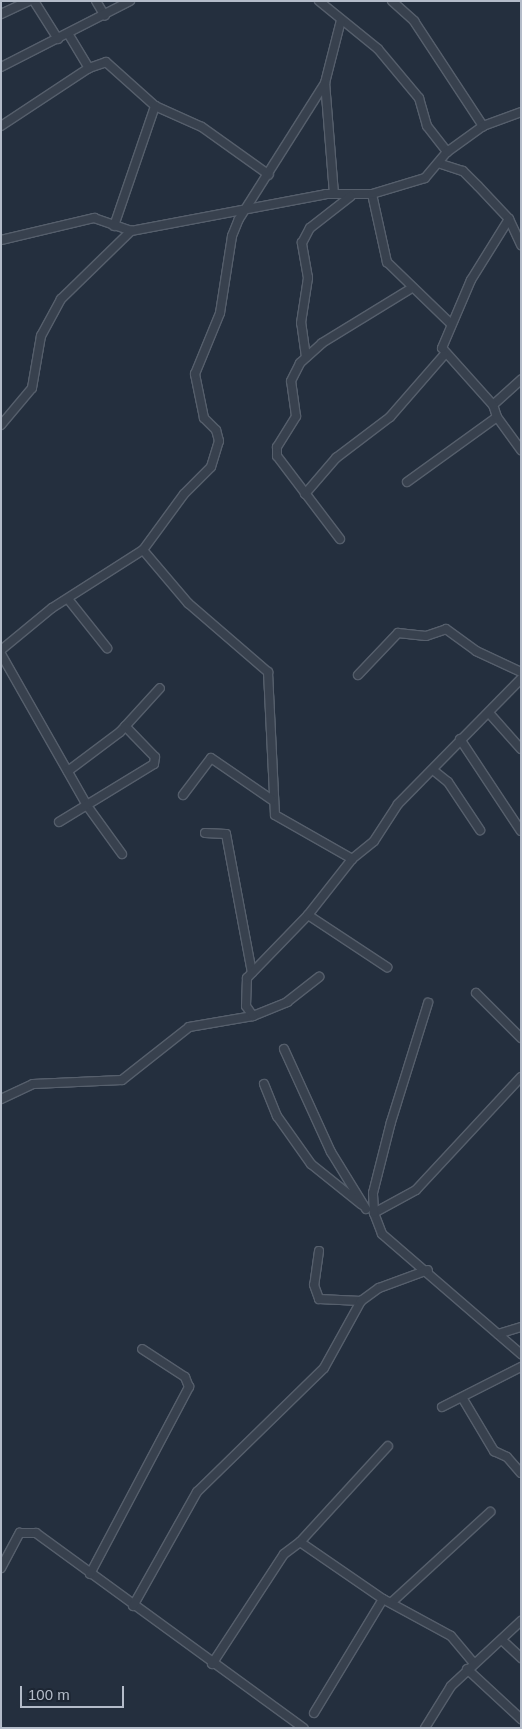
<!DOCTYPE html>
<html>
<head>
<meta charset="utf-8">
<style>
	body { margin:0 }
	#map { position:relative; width:522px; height:1729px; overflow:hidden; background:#242f3e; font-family:Arial,sans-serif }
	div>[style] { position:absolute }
	.roads { filter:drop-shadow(1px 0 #565f6c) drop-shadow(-1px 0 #565f6c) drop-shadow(0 1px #565f6c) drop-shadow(0 -1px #565f6c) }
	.minor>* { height:8px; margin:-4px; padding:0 4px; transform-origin:4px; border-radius:4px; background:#38414e }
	span { translate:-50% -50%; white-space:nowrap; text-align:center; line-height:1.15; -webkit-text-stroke:5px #1d2633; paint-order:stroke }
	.frame { position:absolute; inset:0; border:2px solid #b4bcc9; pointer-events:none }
	.scale { position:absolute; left:20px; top:1686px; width:104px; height:22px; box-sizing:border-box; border:2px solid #b4bcc9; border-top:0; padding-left:6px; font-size:15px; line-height:18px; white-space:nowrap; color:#b4bcc9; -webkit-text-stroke:4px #1d2633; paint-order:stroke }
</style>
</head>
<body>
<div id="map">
	<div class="roads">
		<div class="minor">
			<div style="left:34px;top:1px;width:45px;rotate:57.7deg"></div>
			<div style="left:96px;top:1px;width:17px;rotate:59deg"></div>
			<div style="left:319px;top:1px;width:76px;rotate:39.1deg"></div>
			<div style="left:378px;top:49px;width:64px;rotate:50.1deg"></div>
			<div style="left:419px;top:98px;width:29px;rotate:74deg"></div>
			<div style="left:427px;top:126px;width:33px;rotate:52deg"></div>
			<div style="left:392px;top:1px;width:30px;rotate:42deg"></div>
			<div style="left:414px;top:21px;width:126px;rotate:56.7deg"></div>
			<div style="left:1px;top:14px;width:31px;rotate:-25deg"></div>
			<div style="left:69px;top:35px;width:39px;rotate:59deg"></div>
			<div style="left:89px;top:68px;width:18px;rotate:-19deg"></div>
			<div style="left:106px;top:62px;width:66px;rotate:41.9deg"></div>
			<div style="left:155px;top:106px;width:51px;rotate:24.1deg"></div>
			<div style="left:202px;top:127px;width:82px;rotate:35.6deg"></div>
			<div style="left:1px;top:67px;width:145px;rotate:-27.1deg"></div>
			<div style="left:1px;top:126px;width:105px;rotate:-33.4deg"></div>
			<div style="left:441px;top:164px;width:23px;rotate:18deg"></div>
			<div style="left:463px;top:171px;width:21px;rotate:45deg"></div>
			<div style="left:478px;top:186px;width:45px;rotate:46.8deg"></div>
			<div style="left:509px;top:219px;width:29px;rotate:65deg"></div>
			<div style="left:334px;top:194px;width:111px;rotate:-94.6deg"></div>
			<div style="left:325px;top:83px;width:65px;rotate:-75.7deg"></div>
			<div style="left:372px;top:194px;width:70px;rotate:77.6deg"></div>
			<div style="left:387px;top:262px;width:88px;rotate:44.1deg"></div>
			<div style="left:114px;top:226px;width:127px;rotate:-71.1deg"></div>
			<div style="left:1px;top:240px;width:96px;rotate:-13.3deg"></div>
			<div style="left:94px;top:218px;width:39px;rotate:19deg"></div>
			<div style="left:131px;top:231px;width:198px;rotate:-10.7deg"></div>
			<div style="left:326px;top:194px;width:46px"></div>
			<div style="left:372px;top:194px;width:55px;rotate:-16.8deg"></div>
			<div style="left:425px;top:178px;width:34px;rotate:-50deg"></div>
			<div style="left:447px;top:152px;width:44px;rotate:-35.8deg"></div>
			<div style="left:483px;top:126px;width:40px;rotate:-20.2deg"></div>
			<div style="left:306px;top:357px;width:34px;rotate:-98deg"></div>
			<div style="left:301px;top:323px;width:46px;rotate:-81.2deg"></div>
			<div style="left:308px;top:278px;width:36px;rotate:-100deg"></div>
			<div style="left:302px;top:243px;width:17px;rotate:-62deg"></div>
			<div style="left:310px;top:228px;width:52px;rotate:-38deg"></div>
			<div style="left:493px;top:405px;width:38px;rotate:-42deg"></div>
			<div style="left:497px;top:417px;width:41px;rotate:54deg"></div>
			<div style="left:1px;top:425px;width:48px;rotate:-50deg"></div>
			<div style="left:32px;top:388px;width:53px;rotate:-80.2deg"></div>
			<div style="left:41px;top:336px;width:42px;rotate:-61.6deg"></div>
			<div style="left:61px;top:299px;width:98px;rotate:-44.2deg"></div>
			<div style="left:407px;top:482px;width:111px;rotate:-35.8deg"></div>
			<div style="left:497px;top:417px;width:13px;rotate:-108deg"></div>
			<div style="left:493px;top:405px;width:76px;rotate:-131.8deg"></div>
			<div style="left:442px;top:348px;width:74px;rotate:-66.9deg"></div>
			<div style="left:471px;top:280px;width:72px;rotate:-58.1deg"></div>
			<div style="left:305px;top:494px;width:48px;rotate:-49.3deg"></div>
			<div style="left:336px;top:458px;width:68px;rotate:-37.2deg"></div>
			<div style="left:390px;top:417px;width:82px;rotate:-48.9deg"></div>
			<div style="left:340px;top:539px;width:104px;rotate:-127.2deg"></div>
			<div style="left:277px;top:456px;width:9px;rotate:-90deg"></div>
			<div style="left:277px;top:447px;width:36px;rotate:-58deg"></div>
			<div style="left:296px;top:416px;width:35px;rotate:-98deg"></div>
			<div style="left:291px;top:381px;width:20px;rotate:-63deg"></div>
			<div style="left:300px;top:363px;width:30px;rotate:-42deg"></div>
			<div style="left:322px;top:343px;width:103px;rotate:-31.5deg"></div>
			<div style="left:143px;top:550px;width:70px;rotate:49.7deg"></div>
			<div style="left:188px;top:603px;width:106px;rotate:40.8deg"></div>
			<div style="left:268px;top:672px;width:143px;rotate:87.2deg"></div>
			<div style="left:275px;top:815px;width:89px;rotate:29.7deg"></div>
			<div style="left:68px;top:599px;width:63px;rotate:51.5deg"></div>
			<div style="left:1px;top:650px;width:66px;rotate:-39.5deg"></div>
			<div style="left:52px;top:608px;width:108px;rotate:-32.5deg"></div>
			<div style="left:143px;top:550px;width:69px;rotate:-53.8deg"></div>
			<div style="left:184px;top:494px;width:38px;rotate:-45deg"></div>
			<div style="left:211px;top:467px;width:27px;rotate:-73deg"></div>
			<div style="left:219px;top:441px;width:11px;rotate:-105deg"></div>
			<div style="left:216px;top:430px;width:17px;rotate:-135deg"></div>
			<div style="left:204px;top:418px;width:45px;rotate:-101.6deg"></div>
			<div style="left:195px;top:374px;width:66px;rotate:-67.7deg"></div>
			<div style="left:220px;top:313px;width:78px;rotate:-81.1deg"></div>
			<div style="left:232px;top:236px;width:18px;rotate:-68deg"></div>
			<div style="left:239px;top:219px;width:161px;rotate:-57.7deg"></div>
			<div style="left:1px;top:654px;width:176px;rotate:60.4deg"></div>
			<div style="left:88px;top:807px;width:58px;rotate:54.1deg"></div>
			<div style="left:358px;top:675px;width:58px;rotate:-46.4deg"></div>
			<div style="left:398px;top:633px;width:28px;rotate:6deg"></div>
			<div style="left:426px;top:636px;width:21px;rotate:-19deg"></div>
			<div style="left:446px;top:629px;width:37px;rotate:36deg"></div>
			<div style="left:476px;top:651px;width:50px;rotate:25deg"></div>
			<div style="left:489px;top:713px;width:48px;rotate:48.4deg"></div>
			<div style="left:460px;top:739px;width:110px;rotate:56.5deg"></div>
			<div style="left:433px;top:770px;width:19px;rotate:39deg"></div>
			<div style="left:448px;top:782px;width:58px;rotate:56.3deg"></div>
			<div style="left:68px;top:771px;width:65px;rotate:-36.9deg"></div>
			<div style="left:120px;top:732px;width:59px;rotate:-47.7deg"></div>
			<div style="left:183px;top:795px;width:46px;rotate:-52.9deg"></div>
			<div style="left:211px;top:758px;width:74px;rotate:34.5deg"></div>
			<div style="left:59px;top:822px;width:111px;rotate:-31.4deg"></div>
			<div style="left:154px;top:764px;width:7px;rotate:-82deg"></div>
			<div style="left:155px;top:757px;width:43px;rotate:-134.1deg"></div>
			<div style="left:205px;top:833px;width:21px;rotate:3deg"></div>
			<div style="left:226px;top:834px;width:141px;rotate:79.4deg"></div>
			<div style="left:308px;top:915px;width:95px;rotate:33.4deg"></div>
			<div style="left:476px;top:993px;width:64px;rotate:45deg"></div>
			<div style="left:253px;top:1016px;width:37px;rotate:-22deg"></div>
			<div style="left:287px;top:1002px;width:41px;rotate:-38deg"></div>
			<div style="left:284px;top:1049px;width:113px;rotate:65.5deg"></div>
			<div style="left:331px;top:1152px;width:67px;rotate:58.4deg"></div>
			<div style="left:521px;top:1077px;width:154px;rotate:132.9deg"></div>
			<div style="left:416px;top:1190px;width:48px;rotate:151.3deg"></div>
			<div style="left:374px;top:1213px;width:22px;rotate:69deg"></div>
			<div style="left:382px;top:1234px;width:184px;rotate:40.8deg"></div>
			<div style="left:264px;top:1084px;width:35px;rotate:68deg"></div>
			<div style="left:277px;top:1116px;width:59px;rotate:54.7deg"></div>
			<div style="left:311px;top:1164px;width:65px;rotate:38.8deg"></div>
			<div style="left:1px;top:1099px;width:35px;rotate:-25deg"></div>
			<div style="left:33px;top:1084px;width:89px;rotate:-2.6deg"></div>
			<div style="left:122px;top:1080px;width:85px;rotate:-38.3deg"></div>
			<div style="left:189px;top:1027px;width:65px;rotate:-9.8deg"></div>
			<div style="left:253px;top:1016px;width:12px;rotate:-125deg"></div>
			<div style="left:246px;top:1006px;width:28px;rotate:-88deg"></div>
			<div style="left:247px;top:978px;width:88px;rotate:-45.9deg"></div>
			<div style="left:308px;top:915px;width:71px;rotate:-51.8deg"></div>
			<div style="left:352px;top:859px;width:28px;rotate:-39deg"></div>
			<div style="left:374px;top:841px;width:44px;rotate:-57deg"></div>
			<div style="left:398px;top:804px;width:175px;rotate:-45.5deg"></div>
			<div style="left:374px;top:1213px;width:20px;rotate:-93deg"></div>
			<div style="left:373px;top:1193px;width:73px;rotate:-75.8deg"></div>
			<div style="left:391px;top:1122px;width:125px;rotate:-72.7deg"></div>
			<div style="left:319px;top:1251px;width:34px;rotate:98deg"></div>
			<div style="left:314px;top:1285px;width:15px;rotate:70deg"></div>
			<div style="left:319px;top:1299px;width:42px;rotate:2.7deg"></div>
			<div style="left:498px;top:1334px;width:24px;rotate:-17deg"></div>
			<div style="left:463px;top:1399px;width:61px;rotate:59.2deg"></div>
			<div style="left:494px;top:1451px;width:14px;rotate:25deg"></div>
			<div style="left:507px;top:1457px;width:21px;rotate:49deg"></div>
			<div style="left:442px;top:1407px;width:89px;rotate:-26.9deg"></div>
			<div style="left:300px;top:1542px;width:130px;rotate:-47.5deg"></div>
			<div style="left:1px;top:1568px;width:40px;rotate:-62deg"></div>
			<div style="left:20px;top:1533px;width:16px"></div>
			<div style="left:36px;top:1533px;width:331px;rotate:36.1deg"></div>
			<div style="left:90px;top:1574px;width:212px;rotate:-62.1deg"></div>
			<div style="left:189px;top:1387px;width:11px;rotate:-112deg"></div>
			<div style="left:185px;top:1377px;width:51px;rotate:-146.9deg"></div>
			<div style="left:393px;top:1601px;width:132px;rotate:-42.5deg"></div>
			<div style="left:133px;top:1606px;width:131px;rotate:-60.7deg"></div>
			<div style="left:197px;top:1492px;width:177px;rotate:-44.3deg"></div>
			<div style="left:324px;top:1368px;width:77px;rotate:-61.1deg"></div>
			<div style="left:361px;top:1301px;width:22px;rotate:-36deg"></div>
			<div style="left:379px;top:1288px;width:52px;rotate:-20.2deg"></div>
			<div style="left:503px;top:1641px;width:25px;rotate:43deg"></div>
			<div style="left:212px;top:1664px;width:131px;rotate:-56.8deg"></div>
			<div style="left:284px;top:1554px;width:20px;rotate:-37deg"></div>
			<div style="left:300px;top:1542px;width:101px;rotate:34.5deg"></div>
			<div style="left:383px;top:1599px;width:77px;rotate:28.6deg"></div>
			<div style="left:451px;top:1636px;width:34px;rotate:50deg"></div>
			<div style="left:467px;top:1669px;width:74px;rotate:42.8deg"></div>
			<div style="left:314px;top:1713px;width:133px;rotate:-58.8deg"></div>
			<div style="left:425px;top:1728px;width:49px;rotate:-58.2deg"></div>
			<div style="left:451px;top:1686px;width:96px;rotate:-42.9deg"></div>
		</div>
	</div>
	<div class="frame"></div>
	<div class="scale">100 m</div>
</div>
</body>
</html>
